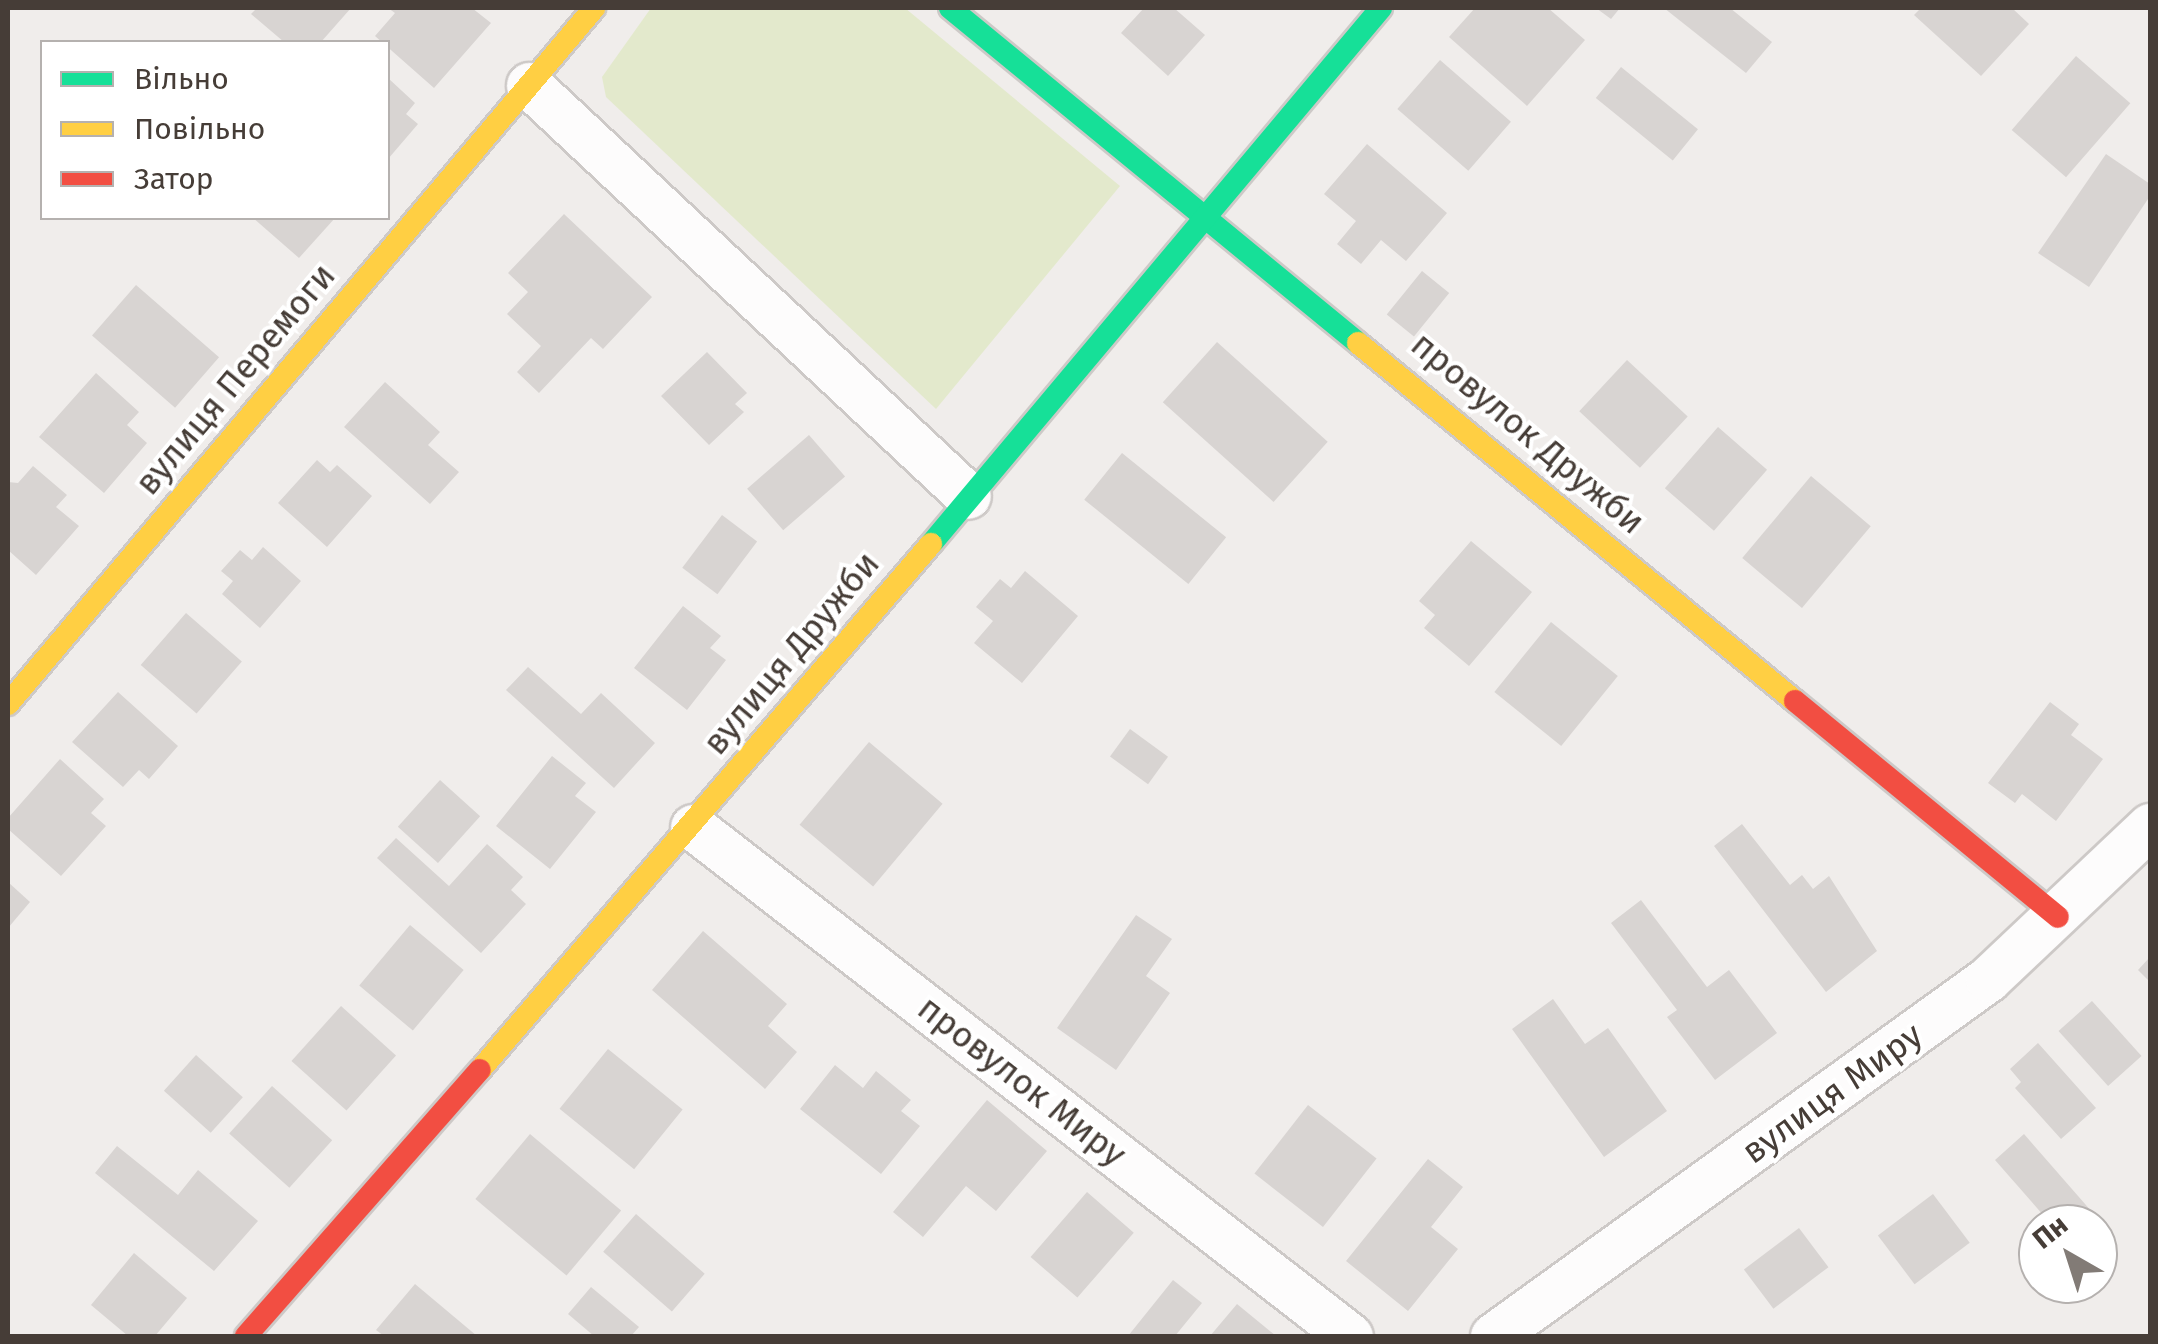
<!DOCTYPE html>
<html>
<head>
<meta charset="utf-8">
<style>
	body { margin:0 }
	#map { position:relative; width:2158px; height:1344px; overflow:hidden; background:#f0edeb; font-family:"Fira Sans",sans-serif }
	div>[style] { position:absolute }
	.green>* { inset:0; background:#e3e9cc }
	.building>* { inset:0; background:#d8d4d2; transform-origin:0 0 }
	.roads { filter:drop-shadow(2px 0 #cdc9c7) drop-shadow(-2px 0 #cdc9c7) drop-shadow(0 2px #cdc9c7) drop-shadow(0 -2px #cdc9c7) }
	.street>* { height:45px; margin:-22.5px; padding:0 22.5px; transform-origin:22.5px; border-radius:22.5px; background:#fdfcfc }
	.fast>* { height:22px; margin:-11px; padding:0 11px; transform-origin:11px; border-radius:11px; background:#16e098 }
	.slow>* { height:22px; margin:-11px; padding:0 11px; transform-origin:11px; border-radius:11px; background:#ffcf43 }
	.jam>* { height:22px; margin:-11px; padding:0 11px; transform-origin:11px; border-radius:11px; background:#f24e42 }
	span { translate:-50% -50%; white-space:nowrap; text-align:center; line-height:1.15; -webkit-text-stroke:8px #fff; paint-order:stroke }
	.street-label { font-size:35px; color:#463d37 }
	.frame { position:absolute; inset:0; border:10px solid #463d37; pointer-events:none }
	.legend { position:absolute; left:40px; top:40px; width:350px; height:180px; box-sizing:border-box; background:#fff; border:2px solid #b5b1af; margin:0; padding:12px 18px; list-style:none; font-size:30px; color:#463d37 }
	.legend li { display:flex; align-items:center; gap:20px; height:50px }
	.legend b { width:50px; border:2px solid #b5b1af }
	.north { position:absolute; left:2018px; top:1204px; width:100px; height:100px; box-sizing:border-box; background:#fff; border:2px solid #b5b1af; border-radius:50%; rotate:321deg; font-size:28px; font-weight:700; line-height:40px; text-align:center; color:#463d37 }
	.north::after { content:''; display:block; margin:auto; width:35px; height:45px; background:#827b76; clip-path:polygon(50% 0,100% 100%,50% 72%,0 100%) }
</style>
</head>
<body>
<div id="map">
	<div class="green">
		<div style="clip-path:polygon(651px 8px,905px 8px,1120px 186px,936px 409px,606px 97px,602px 77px)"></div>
	</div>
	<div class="building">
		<div style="clip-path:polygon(257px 8px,351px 8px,321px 42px,284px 42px,251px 14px)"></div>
		<div style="clip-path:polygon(388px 8px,472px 8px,491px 23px,434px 88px,375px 36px,395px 13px)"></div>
		<div style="clip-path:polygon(1144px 8px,1174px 8px,1205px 35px,1168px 76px,1121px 33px)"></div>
		<div style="clip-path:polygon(1475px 8px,1548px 8px,1585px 40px,1527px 106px,1449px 37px)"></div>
		<div style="clip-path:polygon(1596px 8px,1620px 8px,1611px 19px)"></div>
		<div style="clip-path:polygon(1664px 8px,1730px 8px,1772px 42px,1746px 73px)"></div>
		<div style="clip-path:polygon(1921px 8px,2012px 8px,2029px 24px,1981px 76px,1914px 15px)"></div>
		<div style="left:2076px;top:56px;width:72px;height:98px;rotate:41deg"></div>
		<div style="left:1440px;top:60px;width:94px;height:65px;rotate:41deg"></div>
		<div style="left:1621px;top:67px;width:99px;height:40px;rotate:39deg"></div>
		<div style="clip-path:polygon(388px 78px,415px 103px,406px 114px,418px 124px,388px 159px)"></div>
		<div style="clip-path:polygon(1367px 144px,1447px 213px,1406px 261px,1381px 240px,1361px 264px,1337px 244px,1356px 221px,1324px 194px)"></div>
		<div style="clip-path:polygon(2106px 154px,2150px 184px,2150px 196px,2089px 287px,2038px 253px)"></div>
		<div style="clip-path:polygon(564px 214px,652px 297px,603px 349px,591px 338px,539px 393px,517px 372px,541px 346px,507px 314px,528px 292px,508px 273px)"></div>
		<div style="clip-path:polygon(253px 218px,335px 218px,299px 258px)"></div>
		<div style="left:1422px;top:271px;width:35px;height:56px;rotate:39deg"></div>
		<div style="left:136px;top:285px;width:110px;height:67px;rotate:41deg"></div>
		<div style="left:1217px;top:342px;width:149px;height:81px;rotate:42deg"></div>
		<div style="clip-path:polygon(707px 352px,747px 393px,735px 404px,744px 412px,709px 445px,661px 396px)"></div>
		<div style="left:1627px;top:360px;width:83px;height:70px;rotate:43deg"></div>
		<div style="clip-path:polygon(96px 373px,139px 412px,127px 425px,147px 443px,104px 493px,39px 437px)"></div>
		<div style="clip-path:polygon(385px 382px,440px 432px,428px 445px,459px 472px,430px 504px,344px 427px)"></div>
		<div style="left:1718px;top:427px;width:65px;height:81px;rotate:41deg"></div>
		<div style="left:809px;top:435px;width:55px;height:82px;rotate:49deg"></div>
		<div style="left:1122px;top:453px;width:134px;height:60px;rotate:39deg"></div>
		<div style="clip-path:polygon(317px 460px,330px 472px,337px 465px,372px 496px,327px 547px,278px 503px)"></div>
		<div style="clip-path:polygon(33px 466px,67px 495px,56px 507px,79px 526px,36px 575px,8px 550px,8px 482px,18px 483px)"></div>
		<div style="left:1811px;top:476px;width:78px;height:107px;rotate:40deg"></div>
		<div style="left:722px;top:515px;width:44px;height:66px;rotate:37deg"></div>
		<div style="clip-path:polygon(1471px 541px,1532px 592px,1469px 666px,1424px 628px,1435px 615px,1419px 601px)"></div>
		<div style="clip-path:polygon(263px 547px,301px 581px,260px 628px,222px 594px,233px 581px,221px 571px,240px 550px,252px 560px)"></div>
		<div style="clip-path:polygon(1025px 571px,1078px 616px,1022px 683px,974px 643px,993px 621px,976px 607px,1000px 579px,1011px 588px)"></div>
		<div style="clip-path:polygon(683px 606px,721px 636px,710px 648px,726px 660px,687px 710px,634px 668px)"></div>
		<div style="left:186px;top:613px;width:74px;height:69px;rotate:41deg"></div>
		<div style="left:1551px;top:622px;width:86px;height:90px;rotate:39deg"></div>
		<div style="clip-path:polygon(528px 667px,581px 714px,601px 693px,655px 743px,614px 788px,506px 690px)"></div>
		<div style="clip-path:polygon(118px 692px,178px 746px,149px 779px,139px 770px,123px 787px,72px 742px)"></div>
		<div style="clip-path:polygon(2050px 702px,2079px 724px,2071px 735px,2103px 759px,2056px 821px,2022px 794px,2015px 803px,1988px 783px)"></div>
		<div style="left:1130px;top:729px;width:47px;height:34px;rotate:36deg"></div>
		<div style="left:869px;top:742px;width:96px;height:108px;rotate:40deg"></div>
		<div style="clip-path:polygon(552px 756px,586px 783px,575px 796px,596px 812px,550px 869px,496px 826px)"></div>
		<div style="clip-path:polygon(60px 759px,104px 799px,91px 813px,106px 826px,61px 876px,8px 829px,8px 818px)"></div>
		<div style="left:440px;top:780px;width:54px;height:63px;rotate:42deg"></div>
		<div style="clip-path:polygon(1742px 824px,1790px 885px,1802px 875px,1813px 889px,1829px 876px,1877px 951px,1826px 992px,1714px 846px)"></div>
		<div style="clip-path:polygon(396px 838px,449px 886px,487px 844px,523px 877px,511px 890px,526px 904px,481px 953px,377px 858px)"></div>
		<div style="clip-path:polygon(8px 882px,30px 902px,8px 928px)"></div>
		<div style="clip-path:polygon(1641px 900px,1707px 987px,1729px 970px,1777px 1033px,1715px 1080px,1667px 1017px,1677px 1010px,1611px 923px)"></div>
		<div style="clip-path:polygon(1136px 915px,1172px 939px,1146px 976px,1170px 993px,1116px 1070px,1057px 1028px)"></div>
		<div style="left:410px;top:925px;width:70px;height:79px;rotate:40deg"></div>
		<div style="clip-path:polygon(703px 931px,787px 1004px,768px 1026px,797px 1052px,765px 1089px,652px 990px)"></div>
		<div style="clip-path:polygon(2150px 957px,2150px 982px,2138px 970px)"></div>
		<div style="clip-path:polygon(1553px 999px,1585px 1044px,1608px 1028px,1667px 1111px,1604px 1157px,1512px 1029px)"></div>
		<div style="left:2092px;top:1001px;width:74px;height:45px;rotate:48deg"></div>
		<div style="left:341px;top:1006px;width:74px;height:74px;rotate:42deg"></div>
		<div style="clip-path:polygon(2038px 1043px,2096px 1108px,2061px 1139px,2015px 1088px,2021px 1082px,2010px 1069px)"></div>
		<div style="left:608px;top:1049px;width:96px;height:77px;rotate:39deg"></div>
		<div style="left:196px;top:1055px;width:63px;height:48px;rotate:42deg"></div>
		<div style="clip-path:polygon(835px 1065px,863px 1088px,876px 1071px,911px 1100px,901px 1111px,920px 1126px,881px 1174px,800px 1109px)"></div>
		<div style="left:272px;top:1086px;width:81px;height:64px;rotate:42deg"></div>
		<div style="clip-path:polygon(987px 1100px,1047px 1151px,996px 1211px,966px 1186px,923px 1237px,893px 1212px)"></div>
		<div style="left:1308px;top:1105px;width:87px;height:87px;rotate:38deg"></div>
		<div style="left:530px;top:1134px;width:119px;height:85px;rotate:40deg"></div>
		<div style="clip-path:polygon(2024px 1134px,2099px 1220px,2094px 1224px,2051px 1224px,1995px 1160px)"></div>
		<div style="clip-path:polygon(117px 1146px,178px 1195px,198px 1170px,258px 1221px,214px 1271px,95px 1173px)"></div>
		<div style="clip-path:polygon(1428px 1159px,1463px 1187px,1431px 1227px,1458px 1249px,1408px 1311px,1346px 1261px)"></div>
		<div style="left:1087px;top:1192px;width:62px;height:86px;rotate:41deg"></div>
		<div style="left:1933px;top:1194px;width:61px;height:69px;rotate:53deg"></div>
		<div style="left:636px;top:1214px;width:91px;height:50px;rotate:41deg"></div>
		<div style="left:1799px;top:1228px;width:49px;height:69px;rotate:53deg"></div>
		<div style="clip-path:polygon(134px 1253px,187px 1298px,155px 1336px,128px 1336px,91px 1305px)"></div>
		<div style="clip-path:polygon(1173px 1280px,1202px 1303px,1175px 1336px,1128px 1336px)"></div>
		<div style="clip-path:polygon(415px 1284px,477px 1336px,384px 1336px,376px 1330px)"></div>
		<div style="clip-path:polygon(591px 1287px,639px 1327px,631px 1336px,594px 1336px,568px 1314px)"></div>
		<div style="clip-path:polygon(1237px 1304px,1276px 1336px,1210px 1336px)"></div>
	</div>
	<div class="roads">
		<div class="street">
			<div style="left:529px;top:85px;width:601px;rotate:43.11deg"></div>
			<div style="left:693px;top:827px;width:831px;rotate:37.77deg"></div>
			<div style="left:1493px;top:1336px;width:610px;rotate:-35.8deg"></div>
			<div style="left:1988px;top:979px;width:223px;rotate:-43.4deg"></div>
		</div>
		<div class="fast">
			<div style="left:950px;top:8px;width:528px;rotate:39.39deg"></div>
			<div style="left:931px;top:544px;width:700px;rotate:-49.98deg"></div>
		</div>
		<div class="slow">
			<div style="left:1358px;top:343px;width:565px;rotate:39.33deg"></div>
			<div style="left:8px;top:704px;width:910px;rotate:-49.9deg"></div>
			<div style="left:480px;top:1070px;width:693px;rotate:-49.39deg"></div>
		</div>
		<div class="jam">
			<div style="left:1795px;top:701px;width:340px;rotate:39.4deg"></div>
			<div style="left:246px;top:1336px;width:354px;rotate:-48.7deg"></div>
		</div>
	</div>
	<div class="street-label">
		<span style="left:235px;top:379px;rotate:-50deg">вулиця Перемоги</span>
		<span style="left:1528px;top:433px;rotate:40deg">провулок Дружби</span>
		<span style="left:791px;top:653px;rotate:-50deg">вулиця Дружби</span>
		<span style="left:1022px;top:1081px;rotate:38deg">провулок Миру</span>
		<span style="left:1832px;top:1093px;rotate:-36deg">вулиця Миру</span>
	</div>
	<div class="frame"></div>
	<ul class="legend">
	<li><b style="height:12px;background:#16e098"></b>Вільно</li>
	<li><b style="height:12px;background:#ffcf43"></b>Повільно</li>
	<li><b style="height:12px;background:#f24e42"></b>Затор</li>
	</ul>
	<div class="north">Пн</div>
</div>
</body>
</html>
